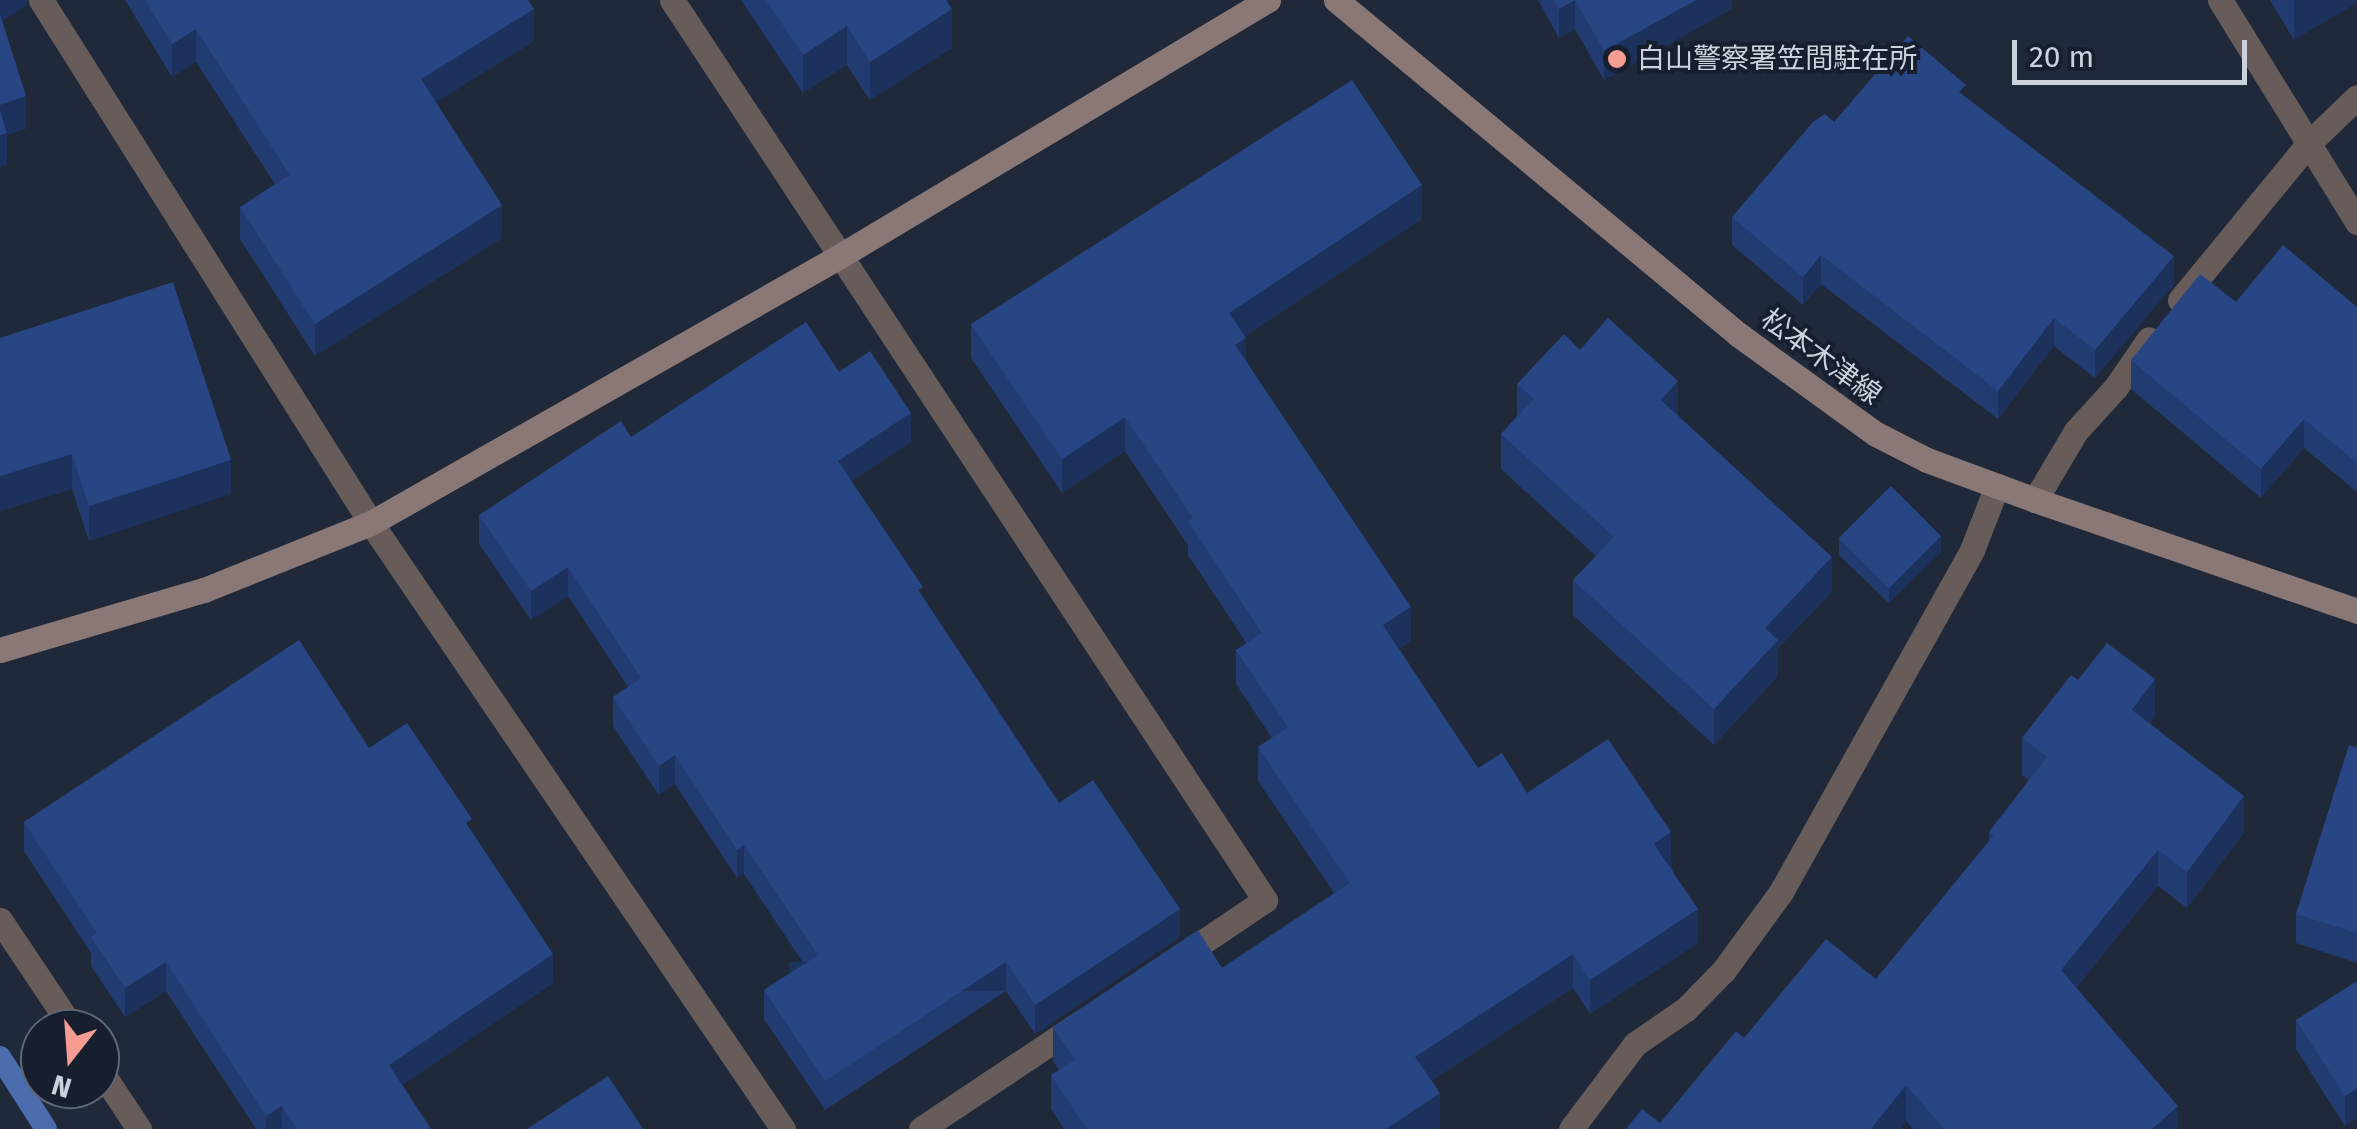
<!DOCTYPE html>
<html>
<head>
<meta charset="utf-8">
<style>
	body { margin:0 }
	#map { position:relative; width:2357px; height:1129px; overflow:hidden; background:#202939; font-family:"Fira Sans","Noto Sans JP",sans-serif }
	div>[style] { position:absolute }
	.stream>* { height:22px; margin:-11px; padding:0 11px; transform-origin:11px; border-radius:11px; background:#4b6cad }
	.street>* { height:25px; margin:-12.5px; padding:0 12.5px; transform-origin:12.5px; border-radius:12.5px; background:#675c5a }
	.secondary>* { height:25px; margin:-12.5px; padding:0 12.5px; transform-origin:12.5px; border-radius:12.5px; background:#8a7876 }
	.wall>* { inset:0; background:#223c72 }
	.shaded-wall>* { inset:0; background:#1c315c; transform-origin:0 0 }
	.building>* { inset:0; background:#284684; transform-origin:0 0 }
	.dots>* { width:28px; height:28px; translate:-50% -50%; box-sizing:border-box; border:5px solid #171f2f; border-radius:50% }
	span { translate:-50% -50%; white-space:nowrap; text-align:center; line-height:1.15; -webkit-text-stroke:8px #171f2f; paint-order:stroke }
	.poi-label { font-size:28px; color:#ccd2dd }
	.left { translate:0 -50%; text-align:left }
	.street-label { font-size:28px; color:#ccd2dd }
	.north { position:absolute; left:20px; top:1009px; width:100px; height:100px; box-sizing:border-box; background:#171f2f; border:2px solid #5f6775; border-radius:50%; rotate:197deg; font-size:28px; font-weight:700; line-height:40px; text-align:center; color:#ccd2dd }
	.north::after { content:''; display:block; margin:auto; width:35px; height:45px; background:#f59c93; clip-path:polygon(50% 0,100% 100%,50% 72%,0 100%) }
	.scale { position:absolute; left:2012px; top:40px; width:235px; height:45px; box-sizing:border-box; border:5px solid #ccd2dd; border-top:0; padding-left:12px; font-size:30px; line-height:35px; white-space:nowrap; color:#ccd2dd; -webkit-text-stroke:8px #171f2f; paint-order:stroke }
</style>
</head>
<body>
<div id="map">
	<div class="stream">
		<div style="left:0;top:1057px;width:85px;rotate:57.4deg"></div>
	</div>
	<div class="street">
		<div style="left:41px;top:0;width:618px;rotate:57.75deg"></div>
		<div style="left:371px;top:523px;width:733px;rotate:55.79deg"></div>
		<div style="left:672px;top:0;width:1078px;rotate:56.62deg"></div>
		<div style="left:1265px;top:900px;width:107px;rotate:146deg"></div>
		<div style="left:2220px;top:0;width:261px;rotate:58.3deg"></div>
		<div style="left:2180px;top:300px;width:203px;rotate:-50.6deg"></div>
		<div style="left:2309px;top:143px;width:66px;rotate:-43.8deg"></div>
		<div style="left:2035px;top:500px;width:80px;rotate:-59.3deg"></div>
		<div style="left:2076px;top:431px;width:59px;rotate:-47.7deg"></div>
		<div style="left:2116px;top:387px;width:58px;rotate:-55.5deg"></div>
		<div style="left:0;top:920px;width:131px;rotate:56.2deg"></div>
		<div style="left:100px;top:1070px;width:71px;rotate:56.5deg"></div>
		<div style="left:921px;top:1129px;width:191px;rotate:-33.7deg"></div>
		<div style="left:1571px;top:1129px;width:106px;rotate:-53deg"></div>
		<div style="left:1635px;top:1044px;width:62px;rotate:-34.5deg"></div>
		<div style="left:1686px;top:1009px;width:54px;rotate:-45.7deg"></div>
		<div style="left:1724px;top:970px;width:97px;rotate:-53.8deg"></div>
		<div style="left:1781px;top:892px;width:392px;rotate:-60.8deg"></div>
		<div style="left:1972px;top:550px;width:69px;rotate:-68.7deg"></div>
	</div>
	<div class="secondary">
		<div style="left:1336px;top:0;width:524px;rotate:39.74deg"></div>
		<div style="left:1739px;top:335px;width:169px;rotate:35.9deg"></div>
		<div style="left:1876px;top:434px;width:57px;rotate:27deg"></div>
		<div style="left:1927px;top:460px;width:115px;rotate:20.3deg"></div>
		<div style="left:2035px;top:500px;width:341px;rotate:19deg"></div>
		<div style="left:0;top:650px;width:213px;rotate:-16.4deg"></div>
		<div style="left:204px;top:590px;width:180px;rotate:-21.9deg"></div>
		<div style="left:371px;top:523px;width:540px;rotate:-29.65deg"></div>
		<div style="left:840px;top:256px;width:499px;rotate:-30.9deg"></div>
	</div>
	<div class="wall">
		<div style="clip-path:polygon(125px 0,528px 0,534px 41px,436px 102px,502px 238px,315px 356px,240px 239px,240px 207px,275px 184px,196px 62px,172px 77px)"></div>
		<div style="clip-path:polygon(741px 0,949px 0,947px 1px,952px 48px,870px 100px,847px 65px,803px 93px)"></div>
		<div style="clip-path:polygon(1538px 0,1732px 0,1732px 9px,1604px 80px,1575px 29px,1559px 38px)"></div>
		<div style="clip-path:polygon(2270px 0,2357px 0,2294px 40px)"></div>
		<div style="clip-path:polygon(1966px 97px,2174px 284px,2095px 378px,2054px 346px,1998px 419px,1821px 284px,1803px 305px,1732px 245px,1732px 217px,1834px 122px)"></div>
		<div style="clip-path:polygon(1422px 219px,1244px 336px,1246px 360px,1411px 641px,1399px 649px,1478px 768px,1671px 866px,1698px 943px,1590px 1014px,1573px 988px,1431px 1081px,1440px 1127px,1437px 1129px,1064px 1129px,1051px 1109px,1051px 1075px,1059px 1070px,1053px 1061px,1053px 1027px,1222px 968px,1334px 893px,1258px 781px,1258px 747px,1272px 738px,1236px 684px,1236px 650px,1247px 644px,1188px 555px,1188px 545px,1125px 451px,1062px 493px,971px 358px,971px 324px)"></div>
		<div style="clip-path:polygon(2236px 302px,2357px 307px,2357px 492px,2304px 448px,2261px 498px,2131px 389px,2131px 360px)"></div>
		<div style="clip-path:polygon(0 338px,231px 494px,89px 541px,72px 489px,0 511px)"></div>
		<div style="clip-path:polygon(1580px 350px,1678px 415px,1832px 592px,1778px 648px,1778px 676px,1714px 745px,1573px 615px,1573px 580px,1596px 556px,1501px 469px,1501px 434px,1517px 416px,1517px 384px)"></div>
		<div style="clip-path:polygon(631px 437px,911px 442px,851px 481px,923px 597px,1059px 803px,1180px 937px,1035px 1034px,1006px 991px,825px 1110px,764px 1019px,764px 990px,804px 964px,744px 874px,737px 878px,675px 784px,659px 795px,613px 726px,613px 697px,628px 687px,568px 596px,531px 620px,479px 544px,479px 515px)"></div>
		<div style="clip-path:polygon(1839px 538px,1941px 552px,1889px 603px,1839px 555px)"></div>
		<div style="clip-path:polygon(2078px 680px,2155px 716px,2149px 724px,2244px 833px,2187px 908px,2158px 886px,2076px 988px,2178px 1129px,1913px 1129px,1906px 1121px,1900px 1129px,1626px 1129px,1660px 1123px,1744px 1038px,1876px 979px,1989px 841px,1989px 832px,2029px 780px,2022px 775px,2022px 738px)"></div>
		<div style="clip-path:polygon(369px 748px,472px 832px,553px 983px,402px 1085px,431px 1129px,256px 1129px,166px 991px,125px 1017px,91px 966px,91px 953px,24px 851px,24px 822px)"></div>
		<div style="clip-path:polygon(2357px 748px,2357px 963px,2296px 943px,2296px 914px)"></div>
		<div style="clip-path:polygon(2357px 981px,2345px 1126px,2296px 1049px,2296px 1020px)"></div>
	</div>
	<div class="shaded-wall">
		<div style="clip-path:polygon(0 0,28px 0,26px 6px,0 22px)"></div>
		<div style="clip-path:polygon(1575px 0,1575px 29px,1559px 38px,1559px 9px)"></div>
		<div style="clip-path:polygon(1696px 0,1732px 0,1732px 9px,1604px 80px,1604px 51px)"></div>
		<div style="clip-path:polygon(2294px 0,2357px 0,2357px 3px,2294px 40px)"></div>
		<div style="clip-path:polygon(534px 9px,534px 41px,421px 112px,421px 79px)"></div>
		<div style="clip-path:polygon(952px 9px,952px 48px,870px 100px,870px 62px)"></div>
		<div style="clip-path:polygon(847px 26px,847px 65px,803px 93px,803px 55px)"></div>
		<div style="clip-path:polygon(196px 29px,196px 62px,172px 77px,172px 44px)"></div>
		<div style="clip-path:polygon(26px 96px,26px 129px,7px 135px,7px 165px,0 167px,0 105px)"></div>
		<div style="clip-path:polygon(1422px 185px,1422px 219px,1229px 347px,1229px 313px)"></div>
		<div style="clip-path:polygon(502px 205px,502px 238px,315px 356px,315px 324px)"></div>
		<div style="clip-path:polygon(1821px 255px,1821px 284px,1803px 305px,1803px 277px)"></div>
		<div style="clip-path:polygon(2174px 256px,2174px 284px,2095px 378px,2095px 350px)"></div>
		<div style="clip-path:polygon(2054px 318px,2054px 346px,1998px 419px,1998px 391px)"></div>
		<div style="clip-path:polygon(1246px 338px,1246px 372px,1235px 345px)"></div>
		<div style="clip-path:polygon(1678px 381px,1678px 417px,1661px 400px)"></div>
		<div style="clip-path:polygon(911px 413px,911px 442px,838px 490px,838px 461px)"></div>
		<div style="clip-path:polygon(1125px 417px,1125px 451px,1062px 493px,1062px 459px)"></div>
		<div style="clip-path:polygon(2304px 419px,2304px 448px,2261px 498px,2261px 469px)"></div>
		<div style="clip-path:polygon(72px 454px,72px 489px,0 511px,0 476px)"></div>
		<div style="clip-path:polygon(231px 460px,231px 494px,89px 541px,89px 506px)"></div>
		<div style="clip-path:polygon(1941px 536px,1941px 552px,1889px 603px,1889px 587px)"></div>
		<div style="clip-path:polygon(1832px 557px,1832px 592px,1778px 648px,1778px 676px,1714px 745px,1714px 709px,1765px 628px)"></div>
		<div style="clip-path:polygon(568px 567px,568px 596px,531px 620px,531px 591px)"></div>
		<div style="clip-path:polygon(1411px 607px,1411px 641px,1383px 659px,1383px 625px)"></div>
		<div style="clip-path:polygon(2155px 679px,2155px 716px,2132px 747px,2132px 710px)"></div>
		<div style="clip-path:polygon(675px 755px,675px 784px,659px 795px,659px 766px)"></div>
		<div style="clip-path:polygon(2244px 796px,2244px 833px,2187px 908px,2187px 872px)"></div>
		<div style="clip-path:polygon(1671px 832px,1671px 866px,1654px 878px,1654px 844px)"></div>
		<div style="clip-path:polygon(744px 845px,744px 874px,737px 878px,737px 850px)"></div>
		<div style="clip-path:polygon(2158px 850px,2158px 886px,2061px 1007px,2061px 970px)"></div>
		<div style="clip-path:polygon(1180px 909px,1180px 937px,1035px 1034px,1035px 1005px)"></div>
		<div style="clip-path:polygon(1698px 909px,1698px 943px,1590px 1014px,1590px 980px)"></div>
		<div style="clip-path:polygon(553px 954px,553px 983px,389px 1094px,389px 1065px)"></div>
		<div style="clip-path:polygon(1573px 954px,1573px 988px,1415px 1091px,1415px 1057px)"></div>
		<div style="clip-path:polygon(166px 962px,166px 991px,125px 1017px,125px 988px)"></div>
		<div style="left:1006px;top:962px;width:29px;height:217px;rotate:90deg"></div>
		<div style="clip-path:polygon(1906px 1085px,1906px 1121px,1900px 1129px,1871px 1129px)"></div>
		<div style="clip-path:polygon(2357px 1089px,2357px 1118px,2345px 1126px,2345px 1096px)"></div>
		<div style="clip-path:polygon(1440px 1093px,1440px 1127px,1437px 1129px,1386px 1129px)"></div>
		<div style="clip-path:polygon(282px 1106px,282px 1129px,266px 1129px,266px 1116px)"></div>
		<div style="clip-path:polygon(2178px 1106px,2178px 1129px,2152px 1129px)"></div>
	</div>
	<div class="building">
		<div style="clip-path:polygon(145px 0,528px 0,534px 9px,421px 79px,502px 205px,315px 324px,240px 207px,290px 175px,196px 29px,172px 44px)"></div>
		<div style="clip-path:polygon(766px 0,946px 0,952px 9px,870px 62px,847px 26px,803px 55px)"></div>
		<div style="clip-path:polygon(1554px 0,1575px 0,1559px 9px)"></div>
		<div style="clip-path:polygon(1575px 0,1696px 0,1604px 51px)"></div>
		<div style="clip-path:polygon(0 14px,26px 96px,0 105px)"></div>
		<div style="clip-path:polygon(1908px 36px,1966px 85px,1959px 92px,2174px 256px,2095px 350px,2054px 318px,1998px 391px,1821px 255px,1803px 277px,1732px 217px,1813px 122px,1825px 114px,1834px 122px)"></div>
		<div style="clip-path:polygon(1352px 80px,1422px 185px,1229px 313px,1246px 338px,1235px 345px,1411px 607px,1383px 625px,1478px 768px,1502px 753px,1527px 793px,1608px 739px,1671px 832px,1654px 844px,1698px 909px,1590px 980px,1573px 954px,1415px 1057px,1440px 1093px,1386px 1129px,1087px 1129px,1051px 1075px,1075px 1060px,1053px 1027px,1198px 930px,1222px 968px,1350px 883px,1258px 747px,1288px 727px,1236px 650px,1262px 633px,1188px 521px,1193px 518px,1125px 417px,1062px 459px,971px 324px)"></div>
		<div style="clip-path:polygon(0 111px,7px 133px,0 135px)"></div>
		<div style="clip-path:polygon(2283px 245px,2357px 307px,2357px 463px,2304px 419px,2261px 469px,2131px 360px,2200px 274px,2236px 302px)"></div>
		<div style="clip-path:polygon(173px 282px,231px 460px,89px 506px,72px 454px,0 476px,0 338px)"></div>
		<div style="clip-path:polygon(1608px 318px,1678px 381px,1661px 400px,1832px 557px,1765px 628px,1778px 640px,1714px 709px,1573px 580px,1614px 537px,1501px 434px,1534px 399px,1517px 384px,1564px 334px,1580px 350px)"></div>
		<div style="clip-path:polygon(806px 322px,839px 372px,870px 351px,911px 413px,838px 461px,923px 587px,918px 590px,1059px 803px,1093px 780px,1180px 909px,1035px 1005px,1006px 962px,825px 1081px,764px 990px,818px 955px,744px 845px,737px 850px,675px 755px,659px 766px,613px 697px,641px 678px,568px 567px,531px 591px,479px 515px,621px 421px,631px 437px)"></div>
		<div style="left:1891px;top:486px;width:71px;height:74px;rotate:45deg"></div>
		<div style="clip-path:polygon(299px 640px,369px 748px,407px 723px,472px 819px,466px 823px,553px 954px,389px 1065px,431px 1129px,297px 1129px,282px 1106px,266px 1116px,166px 962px,125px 988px,91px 937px,97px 933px,24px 822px)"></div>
		<div style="clip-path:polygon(2107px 643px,2155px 679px,2132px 710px,2244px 796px,2187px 872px,2158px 850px,2061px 970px,2178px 1106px,2152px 1129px,1944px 1129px,1906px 1085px,1871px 1129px,1626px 1129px,1642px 1109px,1660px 1123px,1736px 1031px,1744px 1038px,1826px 939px,1876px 979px,1994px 835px,1989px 832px,2047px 757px,2022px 738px,2071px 675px,2078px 680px)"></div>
		<div style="clip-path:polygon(2349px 745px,2357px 748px,2357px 933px,2296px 914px)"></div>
		<div style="clip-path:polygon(2357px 981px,2357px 1089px,2345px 1096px,2296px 1020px)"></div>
		<div style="clip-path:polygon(608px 1076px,643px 1129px,527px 1129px)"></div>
	</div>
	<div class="dots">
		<div style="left:1617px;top:59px;background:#f59c93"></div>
	</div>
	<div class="poi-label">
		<span class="left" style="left:1637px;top:59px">白山警察署笠間駐在所</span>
	</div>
	<div class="street-label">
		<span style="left:1821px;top:357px;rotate:36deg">松本木津線</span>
	</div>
	<div class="north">N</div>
	<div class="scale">20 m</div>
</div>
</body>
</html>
